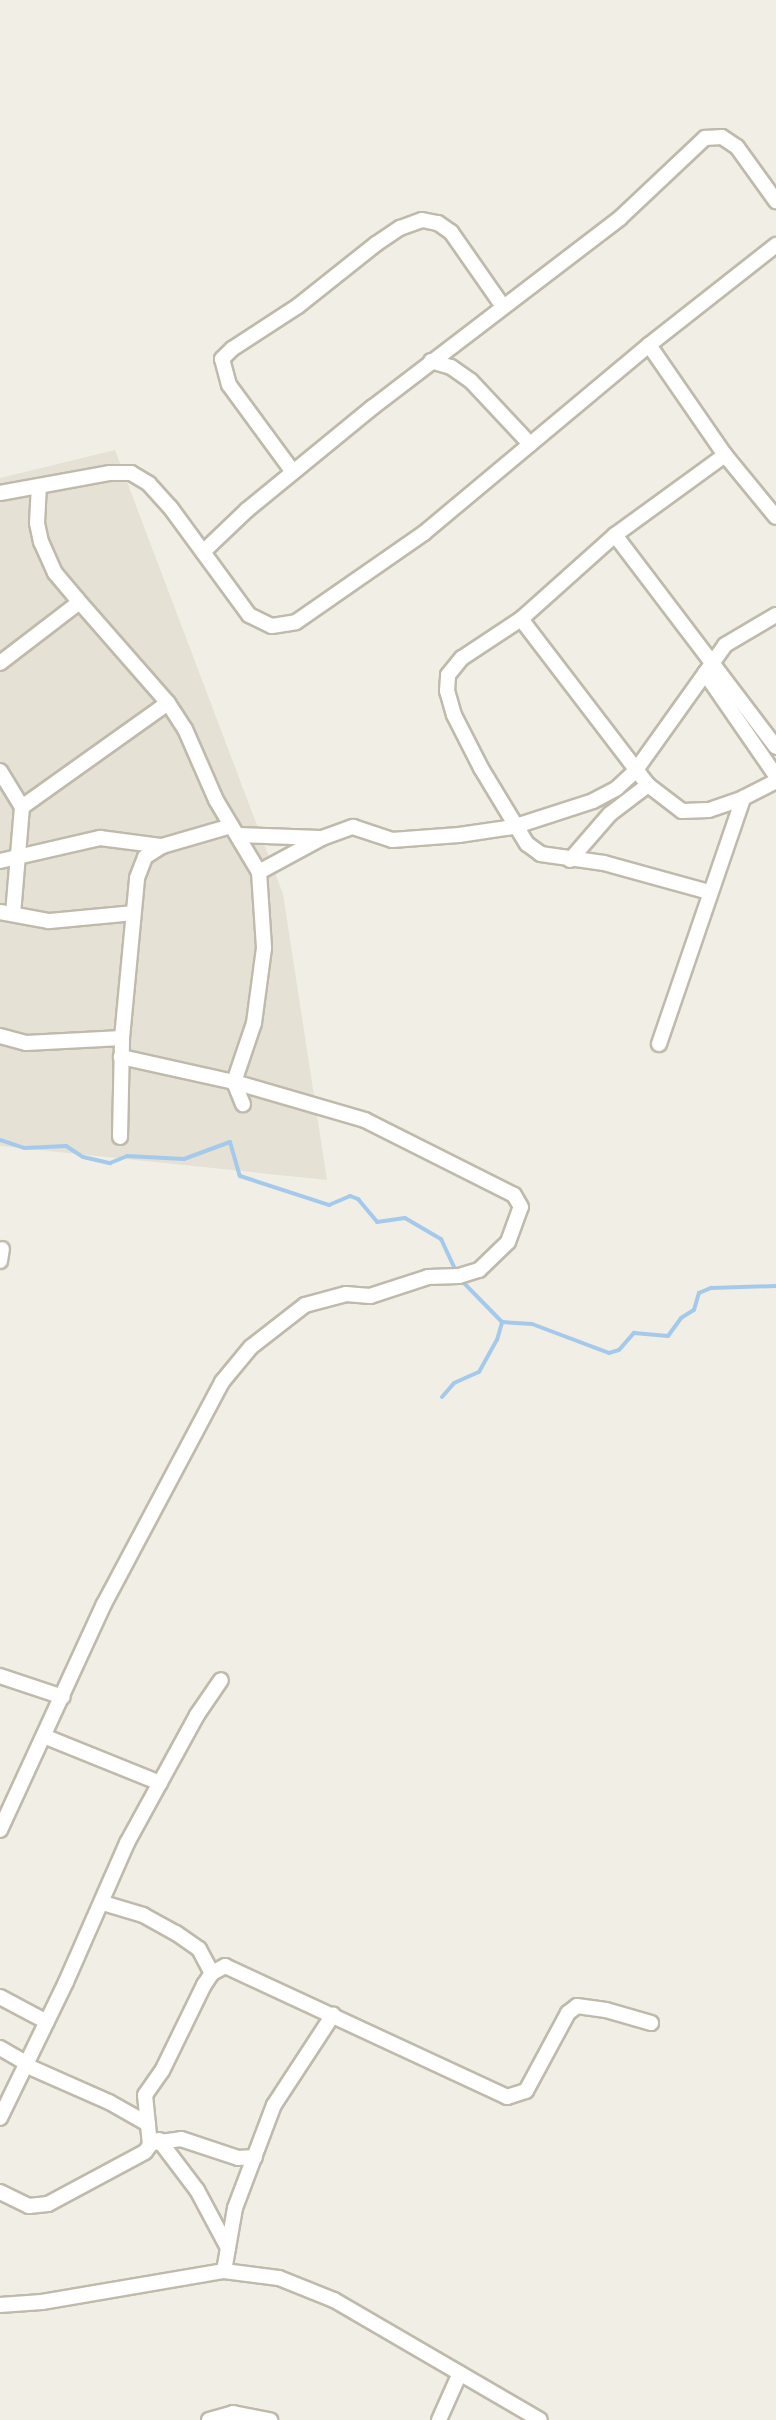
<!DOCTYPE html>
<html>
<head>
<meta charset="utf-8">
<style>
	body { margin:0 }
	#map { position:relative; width:776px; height:2420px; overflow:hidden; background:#f1efe5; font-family:Cabin,sans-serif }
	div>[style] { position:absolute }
	.residential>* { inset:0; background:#e5e1d4 }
	.stream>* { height:4px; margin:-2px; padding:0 2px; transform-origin:2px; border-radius:2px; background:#a5c9eb }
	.roads { filter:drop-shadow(2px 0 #bfbaab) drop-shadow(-2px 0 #bfbaab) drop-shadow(0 2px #bfbaab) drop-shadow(0 -2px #bfbaab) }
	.minor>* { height:14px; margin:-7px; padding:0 7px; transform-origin:7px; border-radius:7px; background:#fff }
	span { translate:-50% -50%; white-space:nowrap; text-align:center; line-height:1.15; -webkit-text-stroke:5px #fff; paint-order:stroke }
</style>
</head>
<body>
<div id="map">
	<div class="residential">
		<div style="clip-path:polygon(115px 450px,283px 894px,327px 1180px,0 1146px,0 478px)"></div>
	</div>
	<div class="stream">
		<div style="left:0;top:1140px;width:26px;rotate:18deg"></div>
		<div style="left:25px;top:1148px;width:41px;rotate:-2.8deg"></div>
		<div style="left:66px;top:1146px;width:20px;rotate:33deg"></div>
		<div style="left:83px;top:1157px;width:28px;rotate:13deg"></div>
		<div style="left:110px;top:1163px;width:18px;rotate:-22deg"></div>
		<div style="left:127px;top:1156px;width:57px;rotate:3deg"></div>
		<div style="left:184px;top:1159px;width:49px;rotate:-20.3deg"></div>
		<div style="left:230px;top:1142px;width:35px;rotate:74deg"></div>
		<div style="left:240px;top:1176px;width:94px;rotate:18deg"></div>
		<div style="left:329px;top:1205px;width:23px;rotate:-23deg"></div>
		<div style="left:350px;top:1196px;width:9px;rotate:21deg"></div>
		<div style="left:358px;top:1199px;width:30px;rotate:50deg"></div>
		<div style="left:377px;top:1222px;width:28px;rotate:-8deg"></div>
		<div style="left:405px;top:1218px;width:42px;rotate:30.3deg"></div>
		<div style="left:441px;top:1239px;width:38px;rotate:65deg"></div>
		<div style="left:502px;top:1322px;width:30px;rotate:4deg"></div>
		<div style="left:532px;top:1324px;width:82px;rotate:20.6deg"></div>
		<div style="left:609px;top:1353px;width:10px;rotate:-17deg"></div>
		<div style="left:619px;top:1350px;width:23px;rotate:-49deg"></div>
		<div style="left:634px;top:1333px;width:34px;rotate:5deg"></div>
		<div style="left:668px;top:1336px;width:22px;rotate:-54deg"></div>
		<div style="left:681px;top:1318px;width:15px;rotate:-32deg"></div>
		<div style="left:694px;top:1310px;width:18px;rotate:-74deg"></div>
		<div style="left:699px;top:1293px;width:13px;rotate:-23deg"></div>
		<div style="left:711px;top:1288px;width:65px;rotate:-1.8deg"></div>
		<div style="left:442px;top:1397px;width:18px;rotate:-49deg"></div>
		<div style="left:454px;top:1383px;width:27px;rotate:-24deg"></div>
		<div style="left:479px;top:1372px;width:37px;rotate:-61deg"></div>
		<div style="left:497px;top:1340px;width:19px;rotate:-74deg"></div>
		<div style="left:502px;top:1322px;width:60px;rotate:-134.3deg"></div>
	</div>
	<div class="roads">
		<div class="minor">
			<div style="left:649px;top:345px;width:134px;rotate:55.4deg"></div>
			<div style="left:725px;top:455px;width:80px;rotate:50.6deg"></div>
			<div style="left:431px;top:361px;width:21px;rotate:17deg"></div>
			<div style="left:451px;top:367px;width:24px;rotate:35deg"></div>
			<div style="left:471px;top:381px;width:86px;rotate:46.9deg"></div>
			<div style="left:293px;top:472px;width:108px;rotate:-126.3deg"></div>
			<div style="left:229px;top:385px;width:27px;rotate:-105deg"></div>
			<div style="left:222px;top:359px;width:14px;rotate:-45deg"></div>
			<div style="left:232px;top:349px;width:79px;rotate:-33.1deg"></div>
			<div style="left:298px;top:306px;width:100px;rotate:-38.5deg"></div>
			<div style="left:376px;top:244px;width:29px;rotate:-34deg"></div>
			<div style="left:400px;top:228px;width:23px;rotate:-20deg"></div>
			<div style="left:422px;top:220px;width:16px;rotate:11deg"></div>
			<div style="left:438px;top:223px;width:16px;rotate:35deg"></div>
			<div style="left:451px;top:232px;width:89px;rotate:55.1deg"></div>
			<div style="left:0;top:493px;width:112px;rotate:-10.3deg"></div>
			<div style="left:110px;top:473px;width:21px"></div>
			<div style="left:131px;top:473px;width:21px;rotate:31deg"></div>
			<div style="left:149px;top:484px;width:31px;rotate:48deg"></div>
			<div style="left:170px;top:507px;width:134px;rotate:53.8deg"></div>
			<div style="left:249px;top:615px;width:25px;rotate:26deg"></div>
			<div style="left:272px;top:626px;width:24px;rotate:-9deg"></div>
			<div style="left:296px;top:622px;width:156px;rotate:-34.8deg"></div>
			<div style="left:424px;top:533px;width:293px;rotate:-39.9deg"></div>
			<div style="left:649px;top:345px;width:162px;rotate:-38.2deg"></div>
			<div style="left:615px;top:535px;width:266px;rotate:52.8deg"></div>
			<div style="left:203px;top:552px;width:61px;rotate:-43.7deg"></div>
			<div style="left:247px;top:510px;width:163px;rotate:-39.3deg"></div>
			<div style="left:373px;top:407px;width:311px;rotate:-37.4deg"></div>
			<div style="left:620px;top:218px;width:117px;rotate:-43.3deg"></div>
			<div style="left:705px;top:138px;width:17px;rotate:-3deg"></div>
			<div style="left:722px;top:137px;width:18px;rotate:34deg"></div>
			<div style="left:737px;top:147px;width:67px;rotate:54.2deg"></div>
			<div style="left:77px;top:599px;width:138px;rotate:48.8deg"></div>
			<div style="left:168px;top:703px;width:31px;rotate:57deg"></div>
			<div style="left:185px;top:729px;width:77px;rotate:66.4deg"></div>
			<div style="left:216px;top:800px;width:84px;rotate:59.2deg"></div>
			<div style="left:259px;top:872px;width:76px;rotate:86.2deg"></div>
			<div style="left:264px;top:948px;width:76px;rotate:97.6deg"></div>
			<div style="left:254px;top:1023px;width:62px;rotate:108.7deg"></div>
			<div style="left:234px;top:1082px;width:24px;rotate:68deg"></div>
			<div style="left:521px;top:619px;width:209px;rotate:52.6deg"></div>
			<div style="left:648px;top:785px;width:43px;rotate:37.4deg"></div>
			<div style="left:682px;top:811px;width:27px;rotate:-2deg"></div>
			<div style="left:709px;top:810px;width:36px;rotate:-19deg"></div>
			<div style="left:743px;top:798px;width:37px;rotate:-27deg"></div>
			<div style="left:0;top:663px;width:97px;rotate:-37.5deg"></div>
			<div style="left:77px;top:604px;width:5px;rotate:-90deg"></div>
			<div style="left:77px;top:599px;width:34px;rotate:-130deg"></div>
			<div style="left:55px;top:573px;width:34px;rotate:-114deg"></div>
			<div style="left:41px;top:542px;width:19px;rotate:-102deg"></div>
			<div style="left:37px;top:523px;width:35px;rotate:-87deg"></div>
			<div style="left:705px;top:673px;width:125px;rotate:55.4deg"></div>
			<div style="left:0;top:771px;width:42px;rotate:58.6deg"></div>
			<div style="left:22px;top:807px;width:107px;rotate:94.8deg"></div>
			<div style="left:22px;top:807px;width:179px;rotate:-35.5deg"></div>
			<div style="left:238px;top:835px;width:82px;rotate:2.1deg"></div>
			<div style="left:570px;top:860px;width:61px;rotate:-49deg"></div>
			<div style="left:610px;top:814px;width:48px;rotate:-37.3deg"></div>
			<div style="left:0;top:861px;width:103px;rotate:-13deg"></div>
			<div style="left:100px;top:838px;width:63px;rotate:7.4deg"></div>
			<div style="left:259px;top:872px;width:72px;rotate:-28.4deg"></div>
			<div style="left:322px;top:838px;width:33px;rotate:-20deg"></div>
			<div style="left:353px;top:827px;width:41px;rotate:18.4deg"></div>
			<div style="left:392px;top:840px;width:67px;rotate:-4.3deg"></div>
			<div style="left:459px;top:835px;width:55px;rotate:-8.4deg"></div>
			<div style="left:513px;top:827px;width:84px;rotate:-18deg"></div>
			<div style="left:593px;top:801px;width:27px;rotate:-28deg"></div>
			<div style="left:617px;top:788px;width:26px;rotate:-43deg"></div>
			<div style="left:636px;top:770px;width:153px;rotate:-54.5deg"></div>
			<div style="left:725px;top:645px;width:59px;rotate:-30.5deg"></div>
			<div style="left:709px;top:892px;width:109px;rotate:-164.6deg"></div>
			<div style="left:604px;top:863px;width:64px;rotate:-171.9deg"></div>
			<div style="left:541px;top:854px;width:17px;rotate:-144deg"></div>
			<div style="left:527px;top:844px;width:89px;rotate:-121.2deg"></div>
			<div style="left:481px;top:768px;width:59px;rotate:-117deg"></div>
			<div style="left:454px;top:715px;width:25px;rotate:-106deg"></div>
			<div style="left:447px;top:691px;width:16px;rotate:-86deg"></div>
			<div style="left:448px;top:675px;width:22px;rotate:-51deg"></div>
			<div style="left:462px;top:658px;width:71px;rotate:-33.5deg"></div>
			<div style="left:521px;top:619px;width:126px;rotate:-41.8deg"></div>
			<div style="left:615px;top:535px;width:136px;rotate:-36deg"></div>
			<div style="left:0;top:912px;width:50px;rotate:10.4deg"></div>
			<div style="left:49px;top:921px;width:84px;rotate:-5.4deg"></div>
			<div style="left:0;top:1036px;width:27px;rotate:15deg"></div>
			<div style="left:26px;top:1043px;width:96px;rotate:-3deg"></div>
			<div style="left:659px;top:1044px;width:260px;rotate:-71.1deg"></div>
			<div style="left:120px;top:1137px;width:99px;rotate:-88.8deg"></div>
			<div style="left:122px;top:1038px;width:161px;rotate:-84.6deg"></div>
			<div style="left:137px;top:878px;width:22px;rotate:-69deg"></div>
			<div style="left:145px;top:857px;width:20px;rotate:-33deg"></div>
			<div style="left:162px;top:846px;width:72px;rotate:-16.2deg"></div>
			<div style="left:0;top:1261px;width:12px;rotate:-81deg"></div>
			<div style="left:0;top:1676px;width:66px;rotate:18.4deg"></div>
			<div style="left:46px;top:1737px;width:123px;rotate:22deg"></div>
			<div style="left:0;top:1830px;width:249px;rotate:-65.3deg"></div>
			<div style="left:104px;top:1604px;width:251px;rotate:-62deg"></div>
			<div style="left:222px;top:1382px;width:45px;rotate:-50.4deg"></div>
			<div style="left:251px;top:1347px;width:68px;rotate:-37.9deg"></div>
			<div style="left:305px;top:1305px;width:42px;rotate:-15deg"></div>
			<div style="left:346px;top:1294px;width:24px;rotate:5deg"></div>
			<div style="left:370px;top:1296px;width:61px;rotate:-18.1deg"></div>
			<div style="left:428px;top:1277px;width:31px;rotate:-2deg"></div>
			<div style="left:459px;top:1276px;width:21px;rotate:-17deg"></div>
			<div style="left:479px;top:1270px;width:40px;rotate:-44deg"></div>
			<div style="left:508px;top:1242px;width:37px;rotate:-70deg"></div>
			<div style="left:521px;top:1207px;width:14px;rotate:-120deg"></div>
			<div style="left:514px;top:1195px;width:167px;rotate:-153.3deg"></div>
			<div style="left:365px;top:1120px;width:136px;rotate:-163.8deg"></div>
			<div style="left:234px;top:1082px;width:116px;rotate:-167.5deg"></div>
			<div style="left:103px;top:1903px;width:42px;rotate:16.7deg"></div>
			<div style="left:143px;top:1915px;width:38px;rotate:29deg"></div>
			<div style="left:176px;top:1933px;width:28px;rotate:35deg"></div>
			<div style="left:199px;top:1949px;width:27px;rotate:62deg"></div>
			<div style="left:0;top:1997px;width:53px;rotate:28deg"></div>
			<div style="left:0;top:2048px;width:30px;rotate:30deg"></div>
			<div style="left:25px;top:2065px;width:92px;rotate:23.8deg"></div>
			<div style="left:109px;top:2102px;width:45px;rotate:29.4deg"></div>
			<div style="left:0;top:2118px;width:151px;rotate:-64.1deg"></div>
			<div style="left:66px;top:1982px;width:152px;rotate:-66.3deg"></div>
			<div style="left:127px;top:1843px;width:146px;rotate:-61.3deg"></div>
			<div style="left:197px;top:1715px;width:42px;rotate:-55.6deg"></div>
			<div style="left:159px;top:2140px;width:63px;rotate:52.8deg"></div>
			<div style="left:197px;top:2190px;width:66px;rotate:61.9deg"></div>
			<div style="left:153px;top:2143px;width:28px;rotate:-8deg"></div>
			<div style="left:181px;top:2139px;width:60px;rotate:18.4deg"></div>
			<div style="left:238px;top:2158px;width:17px;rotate:-3deg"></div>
			<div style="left:0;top:2192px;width:32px;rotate:26deg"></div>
			<div style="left:29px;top:2206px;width:19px;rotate:-6deg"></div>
			<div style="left:48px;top:2204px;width:110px;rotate:-28.2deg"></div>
			<div style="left:145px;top:2152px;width:9px;rotate:-54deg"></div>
			<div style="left:150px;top:2145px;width:50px;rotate:-95.7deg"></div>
			<div style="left:145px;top:2095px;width:29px;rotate:-55deg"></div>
			<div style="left:162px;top:2071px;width:96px;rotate:-64deg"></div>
			<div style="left:204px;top:1985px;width:14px;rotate:-56deg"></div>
			<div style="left:212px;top:1973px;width:15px;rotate:-28deg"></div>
			<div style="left:225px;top:1966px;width:311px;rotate:24.9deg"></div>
			<div style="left:507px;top:2097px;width:20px;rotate:-18deg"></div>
			<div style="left:526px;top:2091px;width:89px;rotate:-61.7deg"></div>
			<div style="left:568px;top:2013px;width:11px;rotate:-38deg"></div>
			<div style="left:577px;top:2006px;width:29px;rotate:8deg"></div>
			<div style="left:606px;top:2010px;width:47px;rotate:16.1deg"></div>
			<div style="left:224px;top:2271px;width:64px;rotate:-80.1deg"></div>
			<div style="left:235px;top:2208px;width:110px;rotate:-69.3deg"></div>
			<div style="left:274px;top:2105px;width:108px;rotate:-56.8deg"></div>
			<div style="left:0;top:2305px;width:42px;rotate:-4.1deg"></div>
			<div style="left:42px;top:2302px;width:185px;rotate:-9.7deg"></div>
			<div style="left:224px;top:2271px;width:55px;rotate:7.3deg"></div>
			<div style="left:279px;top:2278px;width:59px;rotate:21.8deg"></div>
			<div style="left:334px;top:2300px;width:238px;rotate:30.2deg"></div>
			<div style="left:209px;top:2420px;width:25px;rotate:-16deg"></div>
			<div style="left:233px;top:2413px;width:38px;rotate:11deg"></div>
			<div style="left:439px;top:2420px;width:51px;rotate:-65.9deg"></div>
		</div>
	</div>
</div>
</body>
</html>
